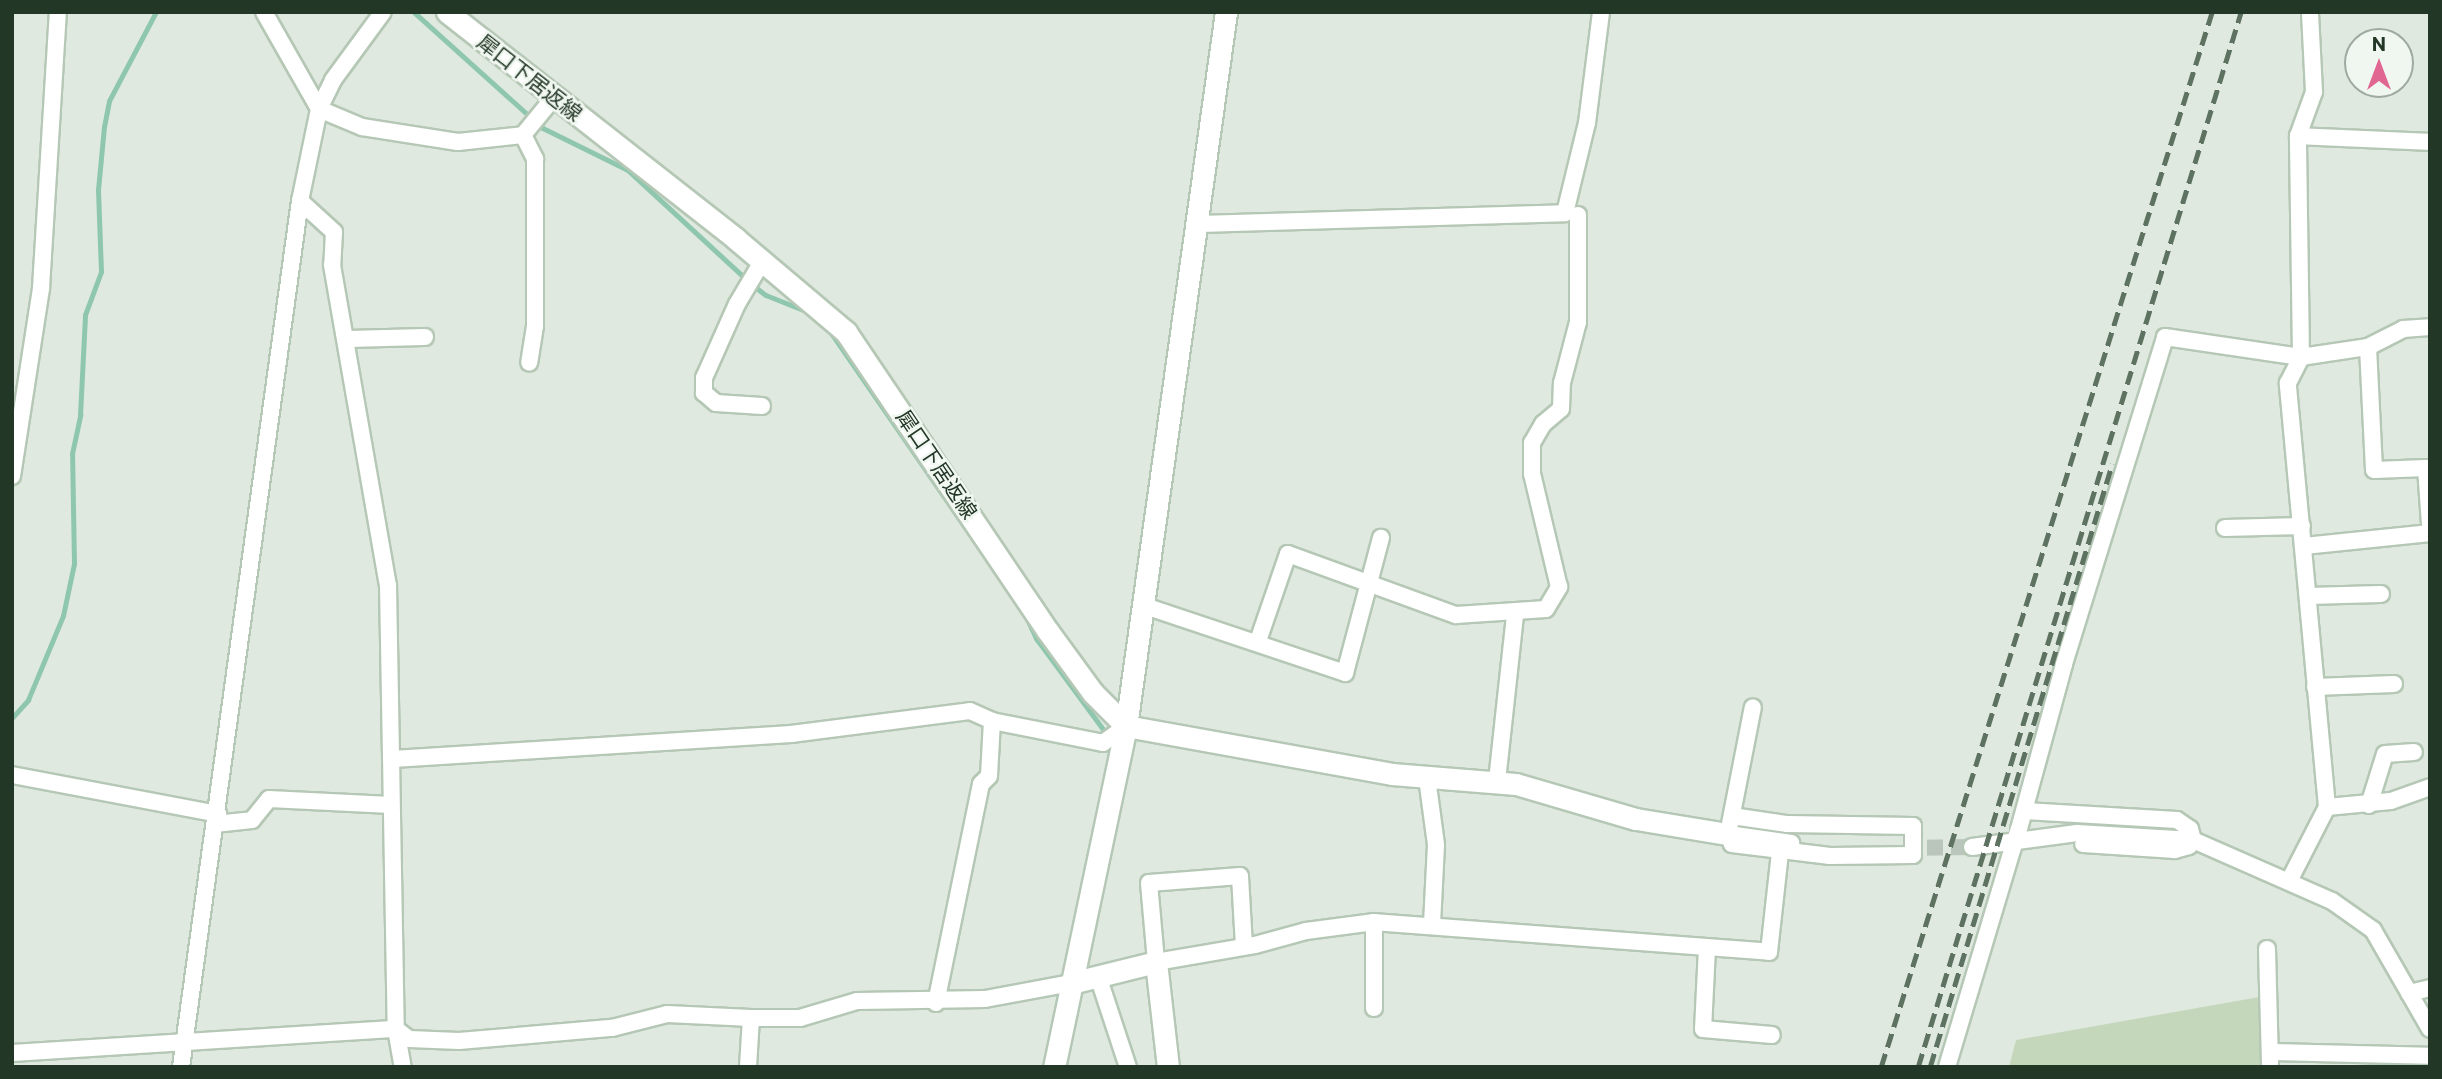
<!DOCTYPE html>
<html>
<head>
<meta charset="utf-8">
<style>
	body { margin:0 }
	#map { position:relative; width:2442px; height:1079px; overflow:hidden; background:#e0e9e0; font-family:Commissioner,"Noto Sans JP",sans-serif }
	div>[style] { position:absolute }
	.green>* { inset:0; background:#c4d7bb }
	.stream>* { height:4.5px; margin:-2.25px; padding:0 2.25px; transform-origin:2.25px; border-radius:2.25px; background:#8ec7ae }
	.street-tunnel>* { height:16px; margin-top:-8px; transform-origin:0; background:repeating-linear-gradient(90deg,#bac5bb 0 16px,transparent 0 24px) }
	.roads { filter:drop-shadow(2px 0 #b5c7b5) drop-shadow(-2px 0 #b5c7b5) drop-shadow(0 2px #b5c7b5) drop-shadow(0 -2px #b5c7b5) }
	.street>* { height:16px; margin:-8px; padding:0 8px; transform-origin:8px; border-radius:8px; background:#fff }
	.secondary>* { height:21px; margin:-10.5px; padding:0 10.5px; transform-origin:10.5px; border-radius:10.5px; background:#fff }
	.rail>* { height:4.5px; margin-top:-2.25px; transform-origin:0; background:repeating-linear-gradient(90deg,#5d7260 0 14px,transparent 0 21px) }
	.street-bridge>* { height:16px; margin:-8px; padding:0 8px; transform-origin:8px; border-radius:8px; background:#fff }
	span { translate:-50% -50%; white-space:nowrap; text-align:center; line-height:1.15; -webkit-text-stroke:5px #f0f6f0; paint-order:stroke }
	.street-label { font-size:21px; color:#233726 }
	.frame { position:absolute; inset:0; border:14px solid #233726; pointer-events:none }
	.north { position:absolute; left:2344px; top:28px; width:70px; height:70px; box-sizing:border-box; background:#f0f6f0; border:2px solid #9eaa9f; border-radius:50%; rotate:0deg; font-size:19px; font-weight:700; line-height:28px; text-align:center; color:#233726 }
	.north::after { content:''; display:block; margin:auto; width:24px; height:32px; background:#e06791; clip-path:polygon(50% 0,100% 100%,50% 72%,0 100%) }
</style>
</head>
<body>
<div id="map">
	<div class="green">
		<div style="clip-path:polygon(2265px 996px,2262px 1067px,2009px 1067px,2016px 1040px)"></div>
	</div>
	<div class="stream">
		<div style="left:414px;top:12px;width:173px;rotate:42deg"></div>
		<div style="left:543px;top:128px;width:95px;rotate:26.3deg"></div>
		<div style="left:628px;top:170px;width:161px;rotate:42.7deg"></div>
		<div style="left:753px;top:285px;width:16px;rotate:38deg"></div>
		<div style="left:766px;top:295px;width:48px;rotate:21.8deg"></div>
		<div style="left:830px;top:331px;width:239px;rotate:55.4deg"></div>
		<div style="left:1028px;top:620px;width:21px;rotate:65deg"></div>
		<div style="left:1037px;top:639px;width:117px;rotate:53.7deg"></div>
		<div style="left:12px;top:718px;width:24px;rotate:-48deg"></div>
		<div style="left:28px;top:700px;width:91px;rotate:-67.4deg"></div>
		<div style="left:63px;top:616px;width:53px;rotate:-78.1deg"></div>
		<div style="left:74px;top:564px;width:110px;rotate:-91deg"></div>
		<div style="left:72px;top:454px;width:40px;rotate:-78deg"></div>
		<div style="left:80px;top:415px;width:100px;rotate:-87.1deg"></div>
		<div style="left:85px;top:315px;width:46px;rotate:-69.6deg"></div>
		<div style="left:101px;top:272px;width:82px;rotate:-92.1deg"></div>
		<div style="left:98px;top:190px;width:63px;rotate:-84.6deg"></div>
		<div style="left:104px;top:127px;width:26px;rotate:-79deg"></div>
		<div style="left:109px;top:101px;width:101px;rotate:-62.2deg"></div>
	</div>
	<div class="street-tunnel">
		<div style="left:1903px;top:848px;width:69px;rotate:-0.8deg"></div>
	</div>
	<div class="roads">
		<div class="street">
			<div style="left:264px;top:12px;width:112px;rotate:60.4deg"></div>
			<div style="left:319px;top:109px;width:47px;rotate:22.7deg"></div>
			<div style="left:362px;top:127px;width:97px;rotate:8.9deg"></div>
			<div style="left:458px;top:142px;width:65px;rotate:-6.1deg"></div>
			<div style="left:523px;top:135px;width:50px;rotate:-50.6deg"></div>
			<div style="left:523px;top:135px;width:27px;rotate:63deg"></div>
			<div style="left:535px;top:159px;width:167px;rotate:90deg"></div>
			<div style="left:535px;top:326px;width:37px;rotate:99deg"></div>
			<div style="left:2298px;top:136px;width:132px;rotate:2.6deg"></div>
			<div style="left:300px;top:201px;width:46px;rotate:42.4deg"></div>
			<div style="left:334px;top:232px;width:33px;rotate:93deg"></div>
			<div style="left:332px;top:265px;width:325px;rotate:80.1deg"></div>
			<div style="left:388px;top:585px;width:444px;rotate:89deg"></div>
			<div style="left:396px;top:1029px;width:39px;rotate:80deg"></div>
			<div style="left:1199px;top:224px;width:366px;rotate:-1.7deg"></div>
			<div style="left:1565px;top:213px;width:93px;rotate:-76.3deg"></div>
			<div style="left:1587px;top:123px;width:112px;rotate:-82.8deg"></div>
			<div style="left:347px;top:339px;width:78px;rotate:-1.5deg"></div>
			<div style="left:2368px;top:347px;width:123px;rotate:87.2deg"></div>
			<div style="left:2374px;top:470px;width:52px;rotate:-2.2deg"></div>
			<div style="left:2426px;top:468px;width:56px;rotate:85.9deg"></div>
			<div style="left:762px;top:406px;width:46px;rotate:-176.3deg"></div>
			<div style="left:716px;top:403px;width:16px;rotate:-140deg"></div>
			<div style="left:704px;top:393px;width:15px;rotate:-90deg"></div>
			<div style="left:704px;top:378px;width:81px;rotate:-66deg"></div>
			<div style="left:737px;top:304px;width:51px;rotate:-59.4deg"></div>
			<div style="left:12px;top:476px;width:190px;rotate:-81.2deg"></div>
			<div style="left:41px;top:288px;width:277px;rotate:-86.5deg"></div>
			<div style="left:2225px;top:528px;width:77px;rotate:-1.5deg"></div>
			<div style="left:2304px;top:546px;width:127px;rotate:-5.9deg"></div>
			<div style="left:2308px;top:596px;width:73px;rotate:-1.6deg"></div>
			<div style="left:1145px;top:606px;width:211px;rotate:18.5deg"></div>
			<div style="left:1345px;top:673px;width:140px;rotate:-75.1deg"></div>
			<div style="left:1258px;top:641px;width:92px;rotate:-71deg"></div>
			<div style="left:1288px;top:554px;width:179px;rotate:20deg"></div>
			<div style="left:1456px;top:615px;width:90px;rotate:-3.8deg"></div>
			<div style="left:1546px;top:609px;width:26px;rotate:-59deg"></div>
			<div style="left:1559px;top:587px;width:116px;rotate:-103.4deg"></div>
			<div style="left:1532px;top:474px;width:31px;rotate:-90deg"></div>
			<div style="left:1532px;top:443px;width:22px;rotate:-60deg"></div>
			<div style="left:1543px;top:424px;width:23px;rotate:-40deg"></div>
			<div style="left:1561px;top:409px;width:26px;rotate:-88deg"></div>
			<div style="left:1562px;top:383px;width:63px;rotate:-75.3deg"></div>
			<div style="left:1578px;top:322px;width:107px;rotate:-90deg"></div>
			<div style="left:2315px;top:687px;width:79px;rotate:-2.2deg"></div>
			<div style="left:393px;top:759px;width:399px;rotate:-3.6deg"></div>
			<div style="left:791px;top:734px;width:180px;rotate:-7.3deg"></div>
			<div style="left:970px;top:711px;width:24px;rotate:24deg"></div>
			<div style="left:992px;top:721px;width:113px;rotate:11.2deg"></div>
			<div style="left:1103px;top:743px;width:29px;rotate:-36deg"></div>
			<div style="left:12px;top:775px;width:210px;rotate:10.7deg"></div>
			<div style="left:1427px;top:778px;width:68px;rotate:82.3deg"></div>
			<div style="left:1436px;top:845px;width:80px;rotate:92.9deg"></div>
			<div style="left:1497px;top:781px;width:168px;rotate:-83.8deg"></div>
			<div style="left:2369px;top:805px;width:53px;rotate:-72.6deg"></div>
			<div style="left:2385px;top:754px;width:29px;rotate:-4deg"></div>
			<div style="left:2327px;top:807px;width:64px;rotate:-5.4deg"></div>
			<div style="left:2391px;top:801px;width:41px;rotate:-19.7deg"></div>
			<div style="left:2025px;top:811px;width:152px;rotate:3.4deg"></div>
			<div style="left:2177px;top:820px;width:16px;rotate:35deg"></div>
			<div style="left:2190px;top:829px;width:11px;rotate:75deg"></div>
			<div style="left:2193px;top:840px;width:7px;rotate:124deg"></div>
			<div style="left:2189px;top:846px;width:15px;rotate:164deg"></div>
			<div style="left:2175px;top:850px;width:92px;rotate:-176.3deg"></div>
			<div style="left:1732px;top:816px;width:56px;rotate:8.3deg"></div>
			<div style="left:1787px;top:824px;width:126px;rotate:0.9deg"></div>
			<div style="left:1913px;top:826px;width:29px;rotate:90deg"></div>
			<div style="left:1913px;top:855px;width:83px;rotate:179.3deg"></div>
			<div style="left:1830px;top:856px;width:99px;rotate:-173deg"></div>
			<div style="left:1732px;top:844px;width:11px;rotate:-112deg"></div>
			<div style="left:1728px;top:834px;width:129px;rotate:-78.9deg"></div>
			<div style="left:215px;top:824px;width:37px;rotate:-6deg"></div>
			<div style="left:252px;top:820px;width:27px;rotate:-51deg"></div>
			<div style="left:269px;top:799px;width:122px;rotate:2.8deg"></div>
			<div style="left:2019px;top:829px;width:171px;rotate:-74.7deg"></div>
			<div style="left:2064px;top:664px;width:342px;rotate:-72.8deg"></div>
			<div style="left:2165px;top:337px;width:137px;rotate:8.4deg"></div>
			<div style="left:2301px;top:357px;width:68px;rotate:-8.5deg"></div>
			<div style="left:2368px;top:347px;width:39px;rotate:-27deg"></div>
			<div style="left:2403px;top:329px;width:27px;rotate:-4deg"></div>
			<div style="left:1728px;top:834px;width:64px;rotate:8.1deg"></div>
			<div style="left:1972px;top:847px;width:106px;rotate:-7.6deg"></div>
			<div style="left:2077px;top:833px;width:116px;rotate:3.5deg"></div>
			<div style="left:2193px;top:840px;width:152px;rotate:23.7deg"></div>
			<div style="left:2332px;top:901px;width:50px;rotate:35.3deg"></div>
			<div style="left:2373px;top:930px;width:114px;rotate:60.1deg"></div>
			<div style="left:2289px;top:881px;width:83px;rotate:-62.8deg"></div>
			<div style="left:2327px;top:807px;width:426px;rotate:-95.3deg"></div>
			<div style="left:2288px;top:383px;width:29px;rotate:-63deg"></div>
			<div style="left:2301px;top:357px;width:221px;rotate:-90.8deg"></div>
			<div style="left:2298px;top:136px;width:47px;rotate:-70deg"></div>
			<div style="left:2314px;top:92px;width:80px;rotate:-92.9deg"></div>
			<div style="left:1244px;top:946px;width:70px;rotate:-93.3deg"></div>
			<div style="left:1240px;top:876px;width:91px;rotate:175.6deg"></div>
			<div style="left:1149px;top:883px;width:79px;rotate:84.9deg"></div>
			<div style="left:1156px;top:962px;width:100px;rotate:-9.7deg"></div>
			<div style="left:1255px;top:945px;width:53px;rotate:-15.4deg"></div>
			<div style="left:1306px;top:931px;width:69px;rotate:-7.5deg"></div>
			<div style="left:1374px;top:922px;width:396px;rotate:4.3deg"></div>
			<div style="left:1769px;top:952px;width:100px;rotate:-83.7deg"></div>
			<div style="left:1707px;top:948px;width:81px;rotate:92.8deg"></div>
			<div style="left:1703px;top:1029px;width:69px;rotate:5deg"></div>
			<div style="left:2267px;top:949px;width:118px;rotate:88.5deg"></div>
			<div style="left:1098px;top:976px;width:96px;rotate:71.8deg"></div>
			<div style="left:2409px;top:993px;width:22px;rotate:-13deg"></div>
			<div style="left:936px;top:1003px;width:224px;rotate:-78.4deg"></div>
			<div style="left:981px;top:784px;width:11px;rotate:-45deg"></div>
			<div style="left:989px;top:776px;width:55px;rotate:-86.9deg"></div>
			<div style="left:1374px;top:1008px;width:86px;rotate:-90deg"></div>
			<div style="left:2271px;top:1052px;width:159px;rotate:1.4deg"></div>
			<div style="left:12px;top:1053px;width:385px;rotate:-3.6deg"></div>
			<div style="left:396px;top:1029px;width:16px;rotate:38deg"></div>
			<div style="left:409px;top:1039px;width:50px;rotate:2.3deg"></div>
			<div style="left:459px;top:1041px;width:154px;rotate:-4.9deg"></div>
			<div style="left:612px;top:1028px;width:57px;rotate:-14.3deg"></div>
			<div style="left:667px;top:1014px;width:84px;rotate:2.7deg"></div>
			<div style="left:181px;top:1067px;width:874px;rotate:-82.18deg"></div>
			<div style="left:300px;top:201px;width:94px;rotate:-78.3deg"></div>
			<div style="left:319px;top:109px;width:32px;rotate:-64deg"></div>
			<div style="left:333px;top:80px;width:84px;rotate:-53.7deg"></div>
			<div style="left:748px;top:1067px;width:49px;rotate:-86.5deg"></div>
			<div style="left:751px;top:1018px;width:49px"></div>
			<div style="left:800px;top:1018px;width:59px;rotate:-16.6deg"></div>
			<div style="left:857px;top:1001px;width:128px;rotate:-0.9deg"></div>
			<div style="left:985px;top:999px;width:87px;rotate:-10.5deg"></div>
			<div style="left:1947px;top:1067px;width:227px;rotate:-73.3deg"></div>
		</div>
		<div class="secondary">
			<div style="left:447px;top:12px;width:367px;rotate:38.1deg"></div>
			<div style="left:736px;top:239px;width:144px;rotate:40.2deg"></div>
			<div style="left:846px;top:332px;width:359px;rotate:56deg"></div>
			<div style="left:1047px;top:630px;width:78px;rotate:53.9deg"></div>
			<div style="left:1093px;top:693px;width:47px;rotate:45deg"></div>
			<div style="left:1126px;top:726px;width:349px;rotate:101.9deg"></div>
			<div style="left:1226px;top:12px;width:721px;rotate:97.97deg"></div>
			<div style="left:1126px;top:726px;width:270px;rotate:10.2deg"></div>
			<div style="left:1392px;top:774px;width:124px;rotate:4.6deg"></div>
			<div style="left:1516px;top:784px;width:125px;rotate:16.3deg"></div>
			<div style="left:1636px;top:819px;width:93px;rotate:9.3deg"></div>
			<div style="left:1071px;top:983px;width:88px;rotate:-13.9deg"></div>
			<div style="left:1156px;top:962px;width:106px;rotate:83.5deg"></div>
		</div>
	</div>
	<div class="rail">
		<div style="left:1881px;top:1067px;width:1106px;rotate:-72.58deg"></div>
		<div style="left:1918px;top:1067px;width:1103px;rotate:-72.98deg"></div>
		<div style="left:1930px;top:1067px;width:630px;rotate:-73.2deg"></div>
	</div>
	<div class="street-bridge">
		<div style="left:2012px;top:850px;width:22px;rotate:-72deg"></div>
	</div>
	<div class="street-label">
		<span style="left:530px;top:77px;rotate:38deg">犀口下居返線</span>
		<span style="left:937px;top:464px;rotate:56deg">犀口下居返線</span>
	</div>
	<div class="frame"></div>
	<div class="north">N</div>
</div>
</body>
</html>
